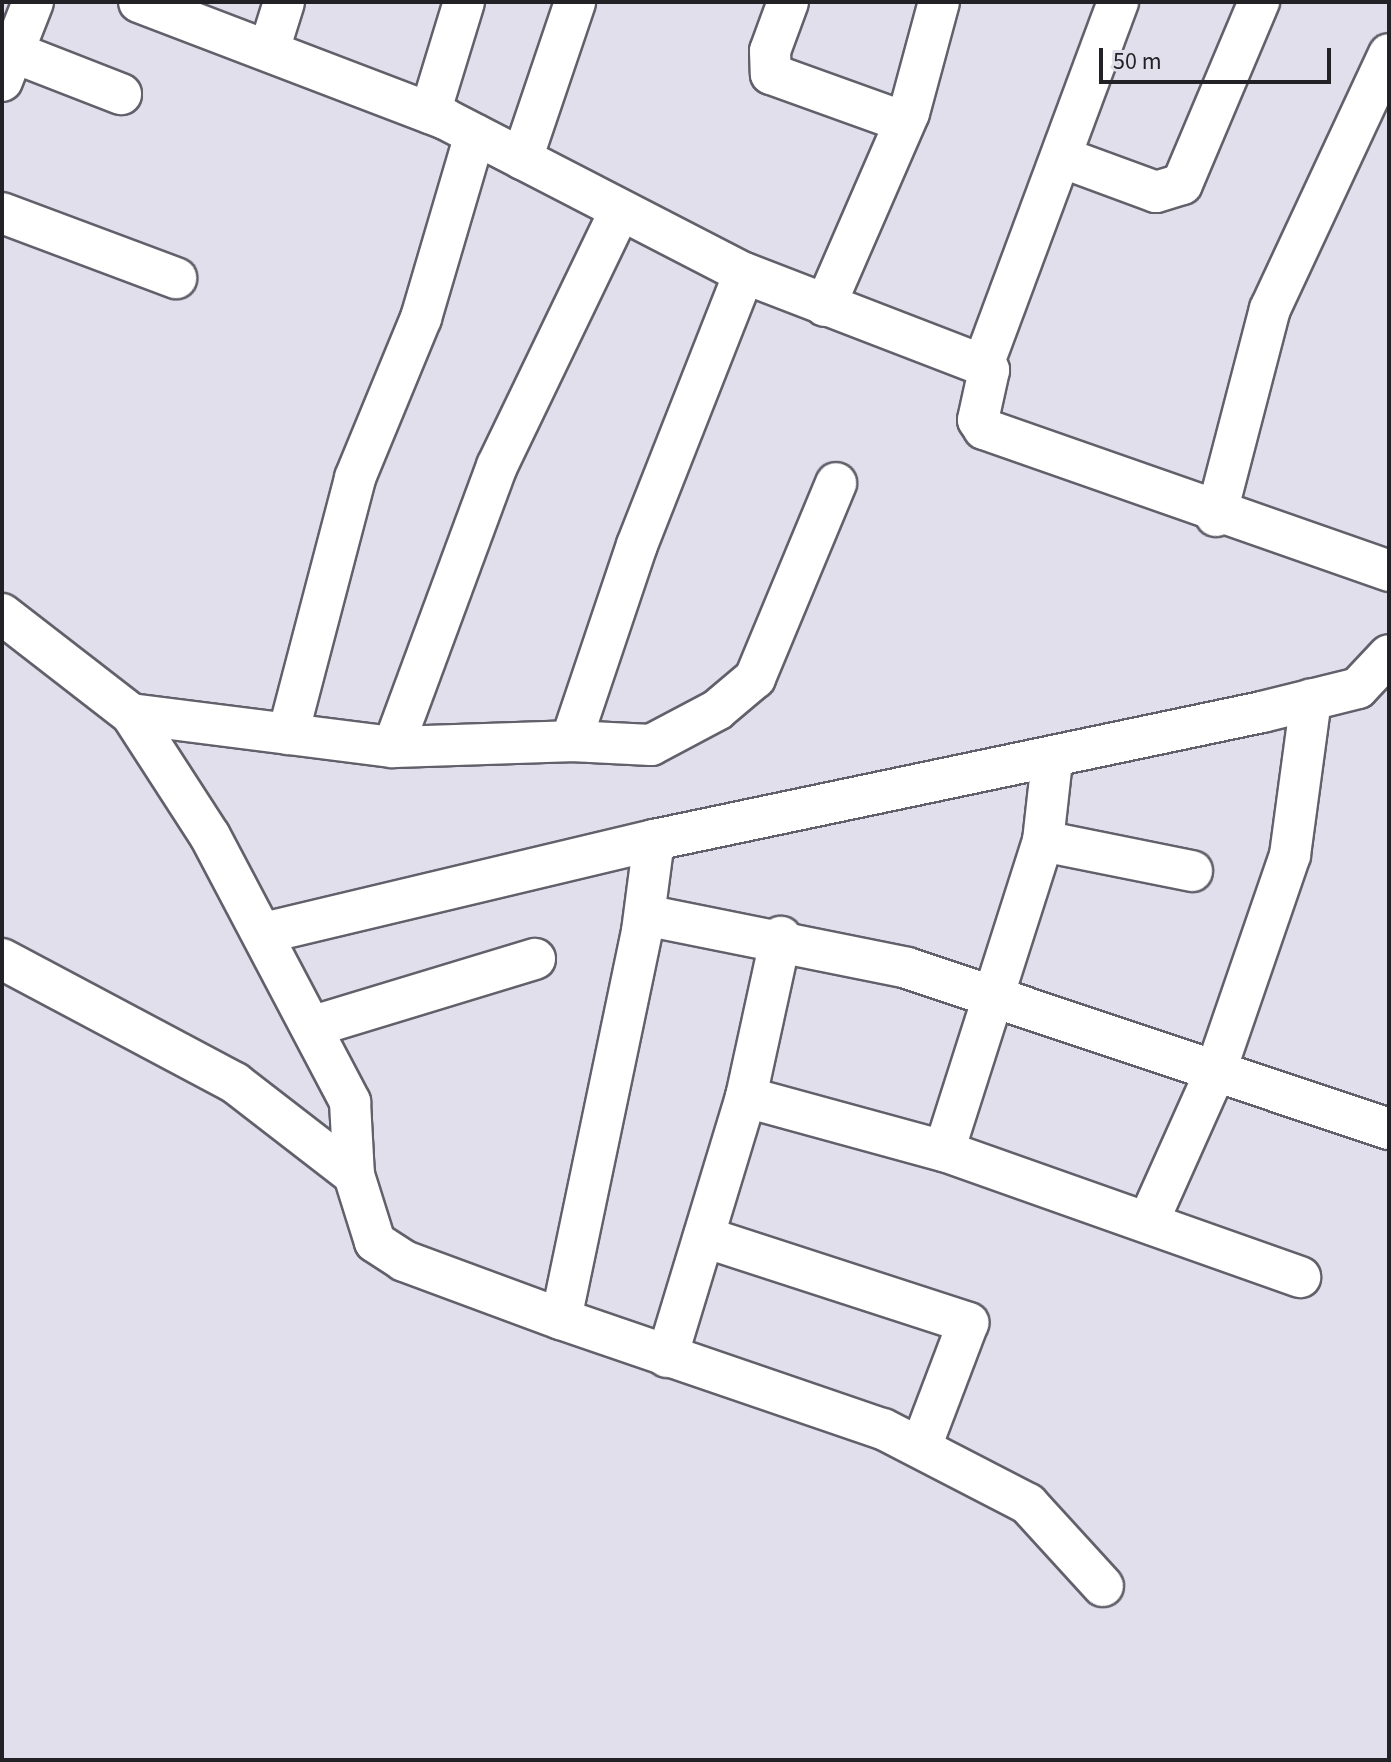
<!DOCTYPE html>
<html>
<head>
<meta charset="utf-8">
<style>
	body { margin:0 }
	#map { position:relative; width:1391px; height:1762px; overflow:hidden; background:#e0dfeb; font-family:"Source Sans 3",sans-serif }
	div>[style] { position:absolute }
	.roads { filter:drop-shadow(2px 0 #61616b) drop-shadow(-2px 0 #61616b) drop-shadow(0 2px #61616b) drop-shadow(0 -2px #61616b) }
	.minor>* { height:40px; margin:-20px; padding:0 20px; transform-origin:20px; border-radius:20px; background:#fff }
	span { translate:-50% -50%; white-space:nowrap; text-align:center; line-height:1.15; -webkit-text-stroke:8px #e0dfeb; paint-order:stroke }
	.frame { position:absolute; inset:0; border:4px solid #222226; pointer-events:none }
	.scale { position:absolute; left:1099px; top:48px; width:232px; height:36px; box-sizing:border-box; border:4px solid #222226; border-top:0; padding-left:10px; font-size:24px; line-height:28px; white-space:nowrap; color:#222226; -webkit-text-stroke:6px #e0dfeb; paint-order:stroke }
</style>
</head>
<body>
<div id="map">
	<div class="roads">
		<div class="minor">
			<div style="left:139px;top:2px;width:328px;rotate:20.9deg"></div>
			<div style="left:445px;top:119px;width:336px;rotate:27.3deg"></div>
			<div style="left:744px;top:273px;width:256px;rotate:21.1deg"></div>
			<div style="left:983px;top:365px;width:8px;rotate:40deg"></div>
			<div style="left:989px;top:370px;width:51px;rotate:102.4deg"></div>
			<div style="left:978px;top:420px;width:11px;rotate:56deg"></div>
			<div style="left:984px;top:429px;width:429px;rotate:19.3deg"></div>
			<div style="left:788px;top:2px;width:52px;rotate:110.2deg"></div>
			<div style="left:770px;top:51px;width:23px;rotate:88deg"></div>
			<div style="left:771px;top:74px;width:141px;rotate:19.8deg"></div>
			<div style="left:269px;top:50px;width:50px;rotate:-72.6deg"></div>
			<div style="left:13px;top:52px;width:116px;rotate:21.3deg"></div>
			<div style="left:2px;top:81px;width:85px;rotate:-68.6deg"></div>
			<div style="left:430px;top:113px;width:116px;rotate:-73deg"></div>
			<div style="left:1061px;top:157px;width:101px;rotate:20.2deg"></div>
			<div style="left:1156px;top:192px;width:27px;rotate:-17deg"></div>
			<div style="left:1182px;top:184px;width:198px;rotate:-67.1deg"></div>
			<div style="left:522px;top:159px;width:166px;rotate:-71.3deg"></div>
			<div style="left:2px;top:213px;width:186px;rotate:20.5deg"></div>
			<div style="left:825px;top:306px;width:210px;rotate:-66.5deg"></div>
			<div style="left:909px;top:113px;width:115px;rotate:-74.9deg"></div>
			<div style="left:983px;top:365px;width:387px;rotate:-69.6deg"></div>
			<div style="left:1216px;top:516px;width:214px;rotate:-75.4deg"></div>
			<div style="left:1270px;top:309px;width:281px;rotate:-65deg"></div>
			<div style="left:2px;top:614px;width:163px;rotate:37.8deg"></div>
			<div style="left:131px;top:714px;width:145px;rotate:57.1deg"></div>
			<div style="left:210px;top:836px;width:301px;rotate:62.2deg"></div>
			<div style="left:350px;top:1102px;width:73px;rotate:86.9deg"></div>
			<div style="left:354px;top:1175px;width:70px;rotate:72.6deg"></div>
			<div style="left:375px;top:1242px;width:35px;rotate:33deg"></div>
			<div style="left:404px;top:1261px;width:167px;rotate:20.3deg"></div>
			<div style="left:561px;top:1319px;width:340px;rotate:18.9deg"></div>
			<div style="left:883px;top:1429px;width:163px;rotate:27.3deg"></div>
			<div style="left:1028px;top:1504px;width:111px;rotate:47.6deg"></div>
			<div style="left:131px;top:714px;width:264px;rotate:7.2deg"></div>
			<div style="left:393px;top:747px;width:178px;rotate:-1.9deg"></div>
			<div style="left:571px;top:741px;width:207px;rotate:-71.4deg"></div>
			<div style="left:637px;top:545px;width:292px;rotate:-68.5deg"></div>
			<div style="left:288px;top:734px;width:265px;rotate:-75.3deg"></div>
			<div style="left:355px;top:478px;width:173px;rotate:-67.6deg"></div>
			<div style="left:421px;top:318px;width:191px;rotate:-73.6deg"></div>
			<div style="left:571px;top:741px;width:80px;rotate:2.9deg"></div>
			<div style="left:651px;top:745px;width:75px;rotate:-27.9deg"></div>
			<div style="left:717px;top:710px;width:50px;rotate:-40.1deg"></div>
			<div style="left:755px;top:678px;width:211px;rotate:-67.4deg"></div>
			<div style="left:393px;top:747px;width:300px;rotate:-69.7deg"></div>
			<div style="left:497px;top:466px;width:284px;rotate:-64.3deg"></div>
			<div style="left:1043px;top:841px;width:152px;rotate:11.4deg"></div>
			<div style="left:645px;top:915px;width:267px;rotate:11.4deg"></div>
			<div style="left:907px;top:968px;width:508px;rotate:18.47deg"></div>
			<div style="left:264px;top:933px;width:401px;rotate:-13.4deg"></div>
			<div style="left:654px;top:840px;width:621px;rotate:-11.89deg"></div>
			<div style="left:1262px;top:712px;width:99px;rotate:-14deg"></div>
			<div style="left:1358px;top:688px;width:45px;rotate:-46.8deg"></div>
			<div style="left:2px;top:959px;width:264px;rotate:28deg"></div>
			<div style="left:235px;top:1083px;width:150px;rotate:37.7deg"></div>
			<div style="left:314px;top:1026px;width:231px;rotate:-16.9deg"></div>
			<div style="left:746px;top:1097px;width:205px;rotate:15.3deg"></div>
			<div style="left:944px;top:1151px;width:378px;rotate:19.5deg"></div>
			<div style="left:944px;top:1151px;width:325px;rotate:-72.3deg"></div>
			<div style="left:1043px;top:841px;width:81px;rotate:-83.6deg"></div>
			<div style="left:1149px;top:1220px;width:164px;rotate:-65.9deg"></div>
			<div style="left:1216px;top:1070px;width:227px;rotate:-71deg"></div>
			<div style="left:1290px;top:855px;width:157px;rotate:-82.3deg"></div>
			<div style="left:704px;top:1237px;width:278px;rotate:18deg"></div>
			<div style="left:968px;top:1323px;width:133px;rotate:110.8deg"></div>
			<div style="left:561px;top:1319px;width:396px;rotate:-78.2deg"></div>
			<div style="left:642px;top:931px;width:92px;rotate:-82.5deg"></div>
			<div style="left:667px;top:1357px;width:272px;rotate:-73.1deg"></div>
			<div style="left:746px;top:1097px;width:164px;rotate:-77.7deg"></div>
		</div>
	</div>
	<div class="frame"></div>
	<div class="scale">50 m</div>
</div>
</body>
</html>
